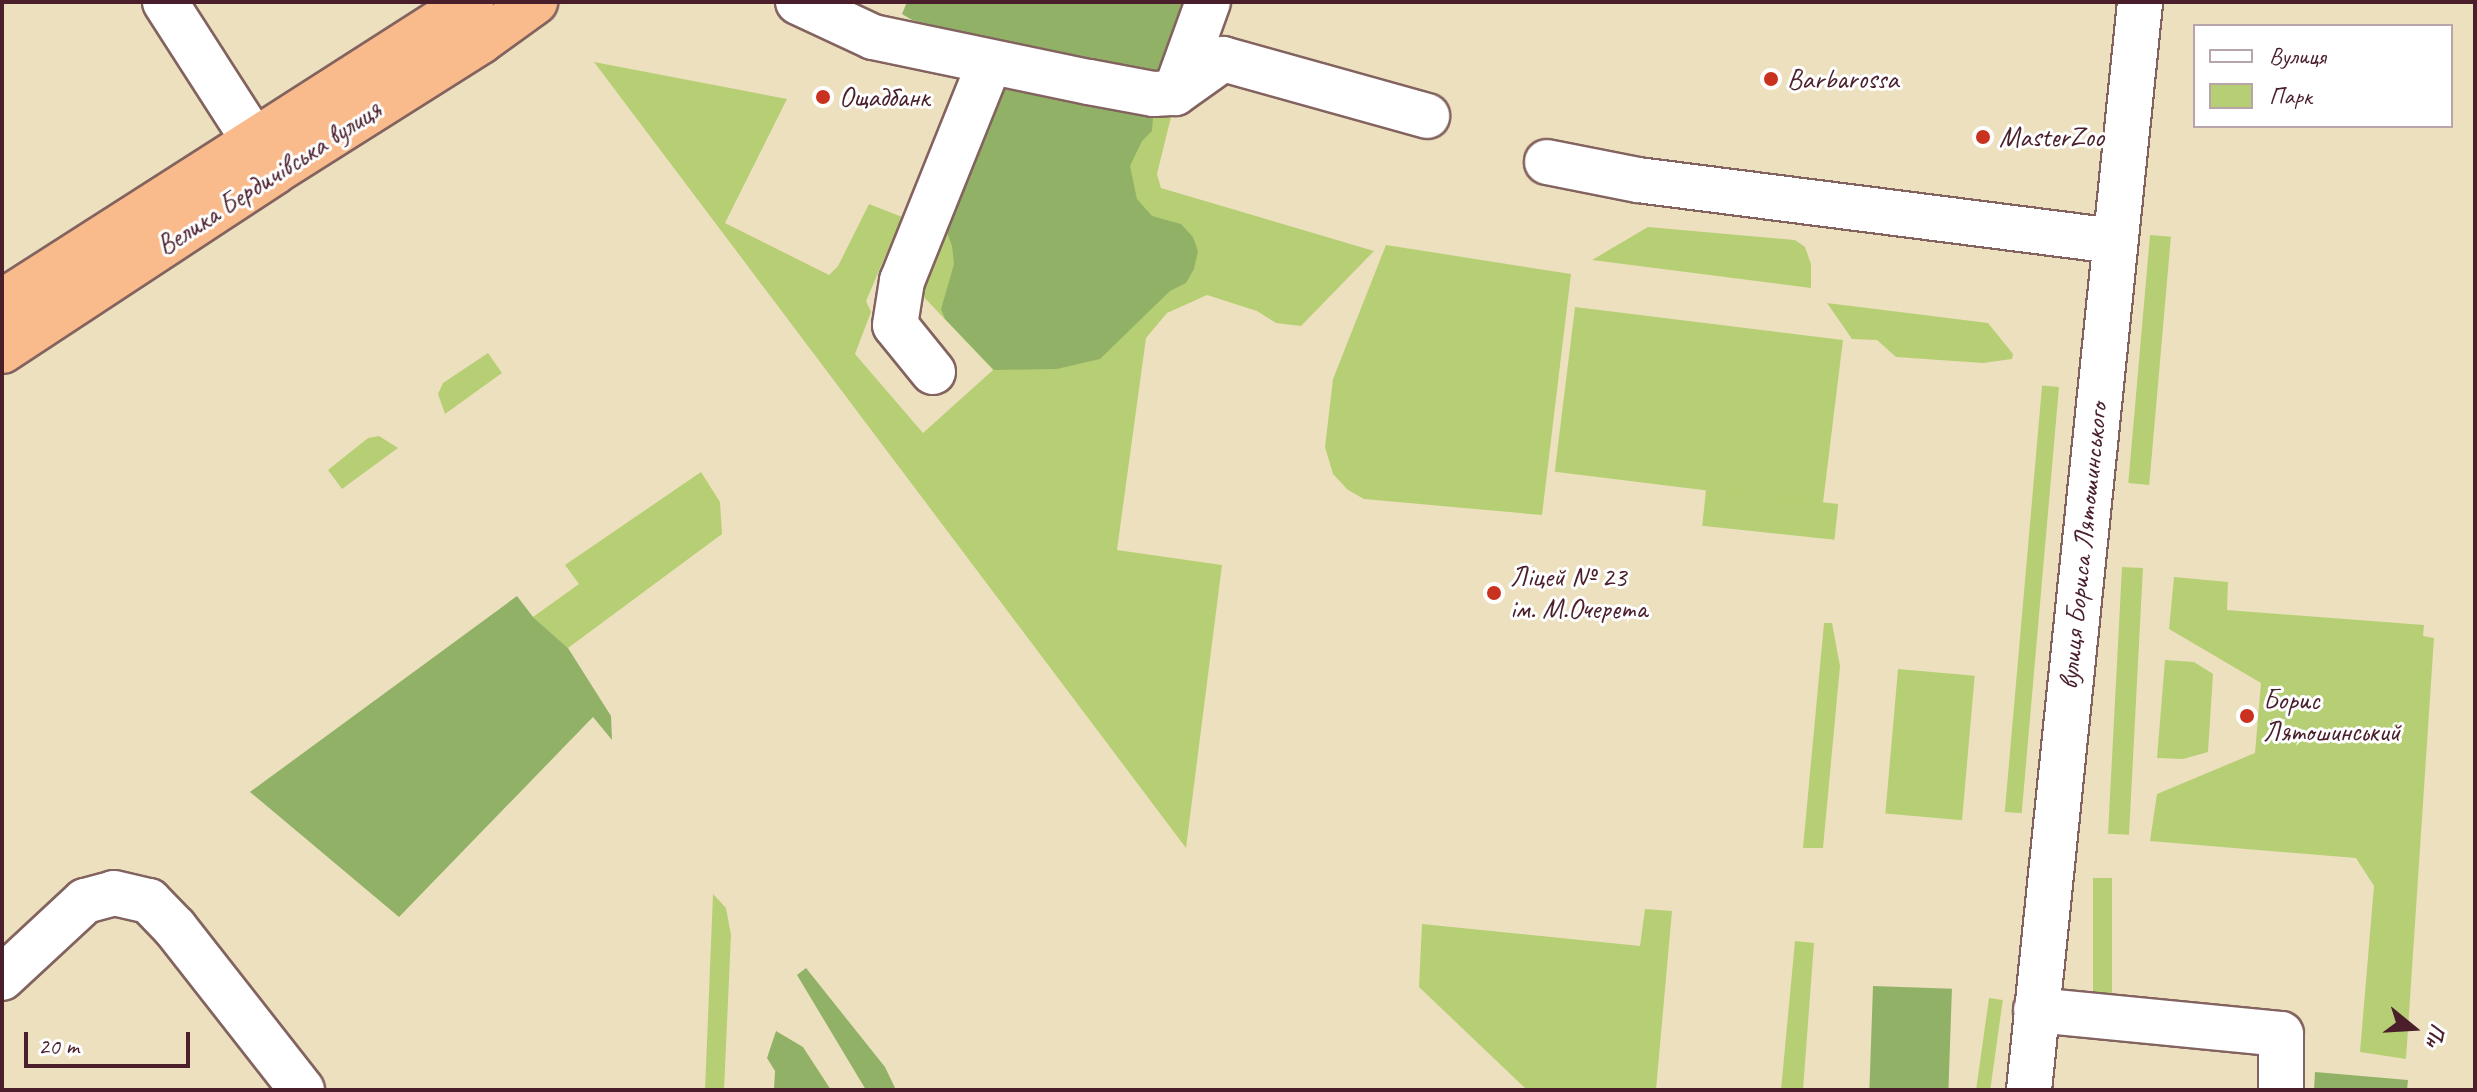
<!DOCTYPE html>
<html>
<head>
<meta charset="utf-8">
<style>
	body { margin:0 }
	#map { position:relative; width:2477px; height:1092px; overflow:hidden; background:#ede0bf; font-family:Caveat,sans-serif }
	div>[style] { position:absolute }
	.green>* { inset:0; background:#b7cf74; transform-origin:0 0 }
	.forest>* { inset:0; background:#91b266; transform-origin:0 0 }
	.roads { filter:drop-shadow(2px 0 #83635f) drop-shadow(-2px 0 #83635f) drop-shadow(0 2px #83635f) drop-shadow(0 -2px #83635f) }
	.minor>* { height:44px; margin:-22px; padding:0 22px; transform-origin:22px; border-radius:22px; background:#fff }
	.highway>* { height:44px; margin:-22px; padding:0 22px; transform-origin:22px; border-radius:22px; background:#fabb8c }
	.dots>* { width:22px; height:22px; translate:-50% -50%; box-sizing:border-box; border:4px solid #fff; border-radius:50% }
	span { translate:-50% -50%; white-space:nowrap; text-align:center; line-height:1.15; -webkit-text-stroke:6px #fff; paint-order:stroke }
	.poi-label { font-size:28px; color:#4a1f2b }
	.left { translate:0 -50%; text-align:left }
	.street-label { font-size:28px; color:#4a1f2b }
	.frame { position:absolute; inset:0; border:4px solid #4a1f2b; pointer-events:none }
	.legend { position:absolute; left:2193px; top:24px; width:260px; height:104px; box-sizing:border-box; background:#fff; border:2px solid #b7a5aa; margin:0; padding:10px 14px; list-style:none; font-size:24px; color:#4a1f2b }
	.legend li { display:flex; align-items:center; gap:16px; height:40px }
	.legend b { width:40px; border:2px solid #b7a5aa }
	.north { position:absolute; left:2373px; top:988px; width:80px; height:80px; -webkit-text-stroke:6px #fff; paint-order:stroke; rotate:108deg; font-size:22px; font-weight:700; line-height:32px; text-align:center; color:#4a1f2b }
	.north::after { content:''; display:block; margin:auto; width:28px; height:36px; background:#4a1f2b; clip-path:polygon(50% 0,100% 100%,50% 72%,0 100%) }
	.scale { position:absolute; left:24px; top:1032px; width:166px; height:36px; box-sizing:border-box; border:4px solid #4a1f2b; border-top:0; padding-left:10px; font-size:24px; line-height:28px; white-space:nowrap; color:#4a1f2b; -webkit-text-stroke:6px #fff; paint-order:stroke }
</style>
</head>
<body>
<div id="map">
	<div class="green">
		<div style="clip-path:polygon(594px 62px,787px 99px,725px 223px,829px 275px,838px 266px,869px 204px,902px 217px,866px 301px,871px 312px,855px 354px,923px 433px,993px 370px,921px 294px,917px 279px,1000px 86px,1173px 109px,1157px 174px,1161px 188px,1374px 251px,1301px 326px,1276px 323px,1257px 311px,1207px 295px,1167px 313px,1146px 338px,1117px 550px,1222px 565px,1186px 848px)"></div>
		<div style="clip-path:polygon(1648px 227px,1795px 240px,1805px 247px,1811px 264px,1811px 288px,1592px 260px)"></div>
		<div style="left:2150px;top:235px;width:21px;height:249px;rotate:5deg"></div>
		<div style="clip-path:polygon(1386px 245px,1571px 274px,1542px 515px,1364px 499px,1348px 490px,1333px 474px,1325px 447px,1333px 379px)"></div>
		<div style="clip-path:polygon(1827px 303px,1988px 323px,2013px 354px,2012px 359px,1983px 363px,1896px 357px,1877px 340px,1852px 339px)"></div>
		<div style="left:1575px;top:307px;width:270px;height:166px;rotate:7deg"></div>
		<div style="clip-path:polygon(488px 353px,502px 373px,445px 414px,438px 394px,443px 383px)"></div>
		<div style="left:2059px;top:387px;width:428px;height:17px;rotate:95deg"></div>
		<div style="clip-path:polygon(379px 436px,398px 448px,342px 489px,328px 470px,368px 438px)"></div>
		<div style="clip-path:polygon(701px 472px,720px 502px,722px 534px,568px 648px,533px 617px,579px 584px,565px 565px)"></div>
		<div style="left:1706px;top:490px;width:133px;height:36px;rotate:6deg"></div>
		<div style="left:2122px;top:567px;width:21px;height:267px;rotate:3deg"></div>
		<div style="clip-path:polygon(2174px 577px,2228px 582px,2227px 610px,2424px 625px,2423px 636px,2434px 638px,2406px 1059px,2360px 1052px,2374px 886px,2356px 858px,2150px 841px,2157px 794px,2255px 753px,2261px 683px,2169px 629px)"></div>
		<div style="clip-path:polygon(1824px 623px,1832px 623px,1840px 666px,1823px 848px,1803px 848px)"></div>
		<div style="clip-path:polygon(2165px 660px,2194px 662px,2213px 674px,2208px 752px,2183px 759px,2157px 758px)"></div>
		<div style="left:1898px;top:669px;width:77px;height:145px;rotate:5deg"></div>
		<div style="left:2093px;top:878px;width:19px;height:127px"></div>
		<div style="clip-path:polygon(713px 894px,726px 908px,731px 935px,724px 1090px,705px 1090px)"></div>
		<div style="clip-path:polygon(1645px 909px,1672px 911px,1656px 1090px,1527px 1090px,1419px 987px,1422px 924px,1640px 946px)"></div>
		<div style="clip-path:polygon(1795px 941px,1814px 943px,1803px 1090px,1781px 1090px)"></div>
		<div style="left:1989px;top:998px;width:14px;height:93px;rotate:8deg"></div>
	</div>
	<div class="forest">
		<div style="clip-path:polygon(907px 2px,1191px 2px,1163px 83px,912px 20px,902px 14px)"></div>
		<div style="clip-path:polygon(1000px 86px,1149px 112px,1153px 118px,1152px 131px,1142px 141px,1130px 166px,1137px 199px,1152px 216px,1181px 224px,1193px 237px,1198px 251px,1194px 269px,1186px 283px,1170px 291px,1100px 359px,1057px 369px,994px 370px,945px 319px,941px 309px,954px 264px,952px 246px,945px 227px)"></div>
		<div style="clip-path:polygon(517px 596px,533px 617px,568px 648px,611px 716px,612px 740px,593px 717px,399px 917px,250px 792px)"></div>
		<div style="clip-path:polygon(806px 968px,885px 1067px,896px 1090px,866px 1090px,797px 975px)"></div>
		<div style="left:1873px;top:986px;width:79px;height:104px;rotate:2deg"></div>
		<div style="clip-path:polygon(776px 1031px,803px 1047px,831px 1090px,774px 1090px,775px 1071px,767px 1058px)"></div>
		<div style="clip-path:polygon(2315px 1072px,2408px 1080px,2407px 1090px,2314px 1090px)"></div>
	</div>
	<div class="roads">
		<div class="minor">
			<div style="left:165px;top:2px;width:202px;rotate:57.3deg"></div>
			<div style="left:798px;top:2px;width:83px;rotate:25deg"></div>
			<div style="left:873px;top:37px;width:221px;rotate:11.8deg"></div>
			<div style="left:1089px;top:82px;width:66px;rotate:10.5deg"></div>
			<div style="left:1154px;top:94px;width:21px;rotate:-3deg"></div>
			<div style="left:1175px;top:93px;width:59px;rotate:-35.3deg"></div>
			<div style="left:1223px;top:59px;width:212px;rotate:15.6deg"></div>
			<div style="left:1175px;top:93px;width:97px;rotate:-70.1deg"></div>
			<div style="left:1547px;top:162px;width:93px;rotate:11.2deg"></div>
			<div style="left:1638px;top:180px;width:480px;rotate:7.3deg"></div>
			<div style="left:933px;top:372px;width:60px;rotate:-129deg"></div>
			<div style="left:895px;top:325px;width:45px;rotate:-81deg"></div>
			<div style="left:902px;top:281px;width:236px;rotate:-68.1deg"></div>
			<div style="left:2px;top:978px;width:113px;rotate:-42.9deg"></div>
			<div style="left:85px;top:901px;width:30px;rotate:-15deg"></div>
			<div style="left:114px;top:893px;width:36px;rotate:13deg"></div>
			<div style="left:149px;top:901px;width:37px;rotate:46deg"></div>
			<div style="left:175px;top:928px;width:206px;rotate:51.9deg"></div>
			<div style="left:2036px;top:1010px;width:246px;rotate:5.6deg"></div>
			<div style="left:2281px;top:1034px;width:56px;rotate:90deg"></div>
			<div style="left:2029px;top:1090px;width:1094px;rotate:-84.17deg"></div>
		</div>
		<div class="highway">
			<div style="left:2px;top:302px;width:557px;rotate:-32.61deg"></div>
			<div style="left:2px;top:351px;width:326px;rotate:-33.3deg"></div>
			<div style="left:274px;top:172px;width:245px;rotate:-32.3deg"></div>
			<div style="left:481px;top:41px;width:67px;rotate:-35.8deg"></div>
		</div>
	</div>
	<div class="dots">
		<div style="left:1771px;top:79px;background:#c8321e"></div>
		<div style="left:823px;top:97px;background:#c8321e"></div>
		<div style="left:1983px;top:137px;background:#c8321e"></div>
		<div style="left:1494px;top:593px;background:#c8321e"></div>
		<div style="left:2247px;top:716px;background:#c8321e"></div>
	</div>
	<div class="poi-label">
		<span class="left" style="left:1787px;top:79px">Barbarossa</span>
		<span class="left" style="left:839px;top:97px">Ощадбанк</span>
		<span class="left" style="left:1999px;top:137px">MasterZoo</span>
		<span class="left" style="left:1510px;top:593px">Ліцей № 23<br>ім. М.Очерета</span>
		<span class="left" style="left:2263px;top:716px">Борис<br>Лятошинський</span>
	</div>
	<div class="street-label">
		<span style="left:269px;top:178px;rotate:-33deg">Велика Бердичівська вулиця</span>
		<span style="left:2083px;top:546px;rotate:-84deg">вулиця Бориса Лятошинського</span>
	</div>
	<div class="frame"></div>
	<ul class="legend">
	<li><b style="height:10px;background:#fff"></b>Вулиця</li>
	<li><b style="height:22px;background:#b7cf74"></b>Парк</li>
	</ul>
	<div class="north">Пн</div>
	<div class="scale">20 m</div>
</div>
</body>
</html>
